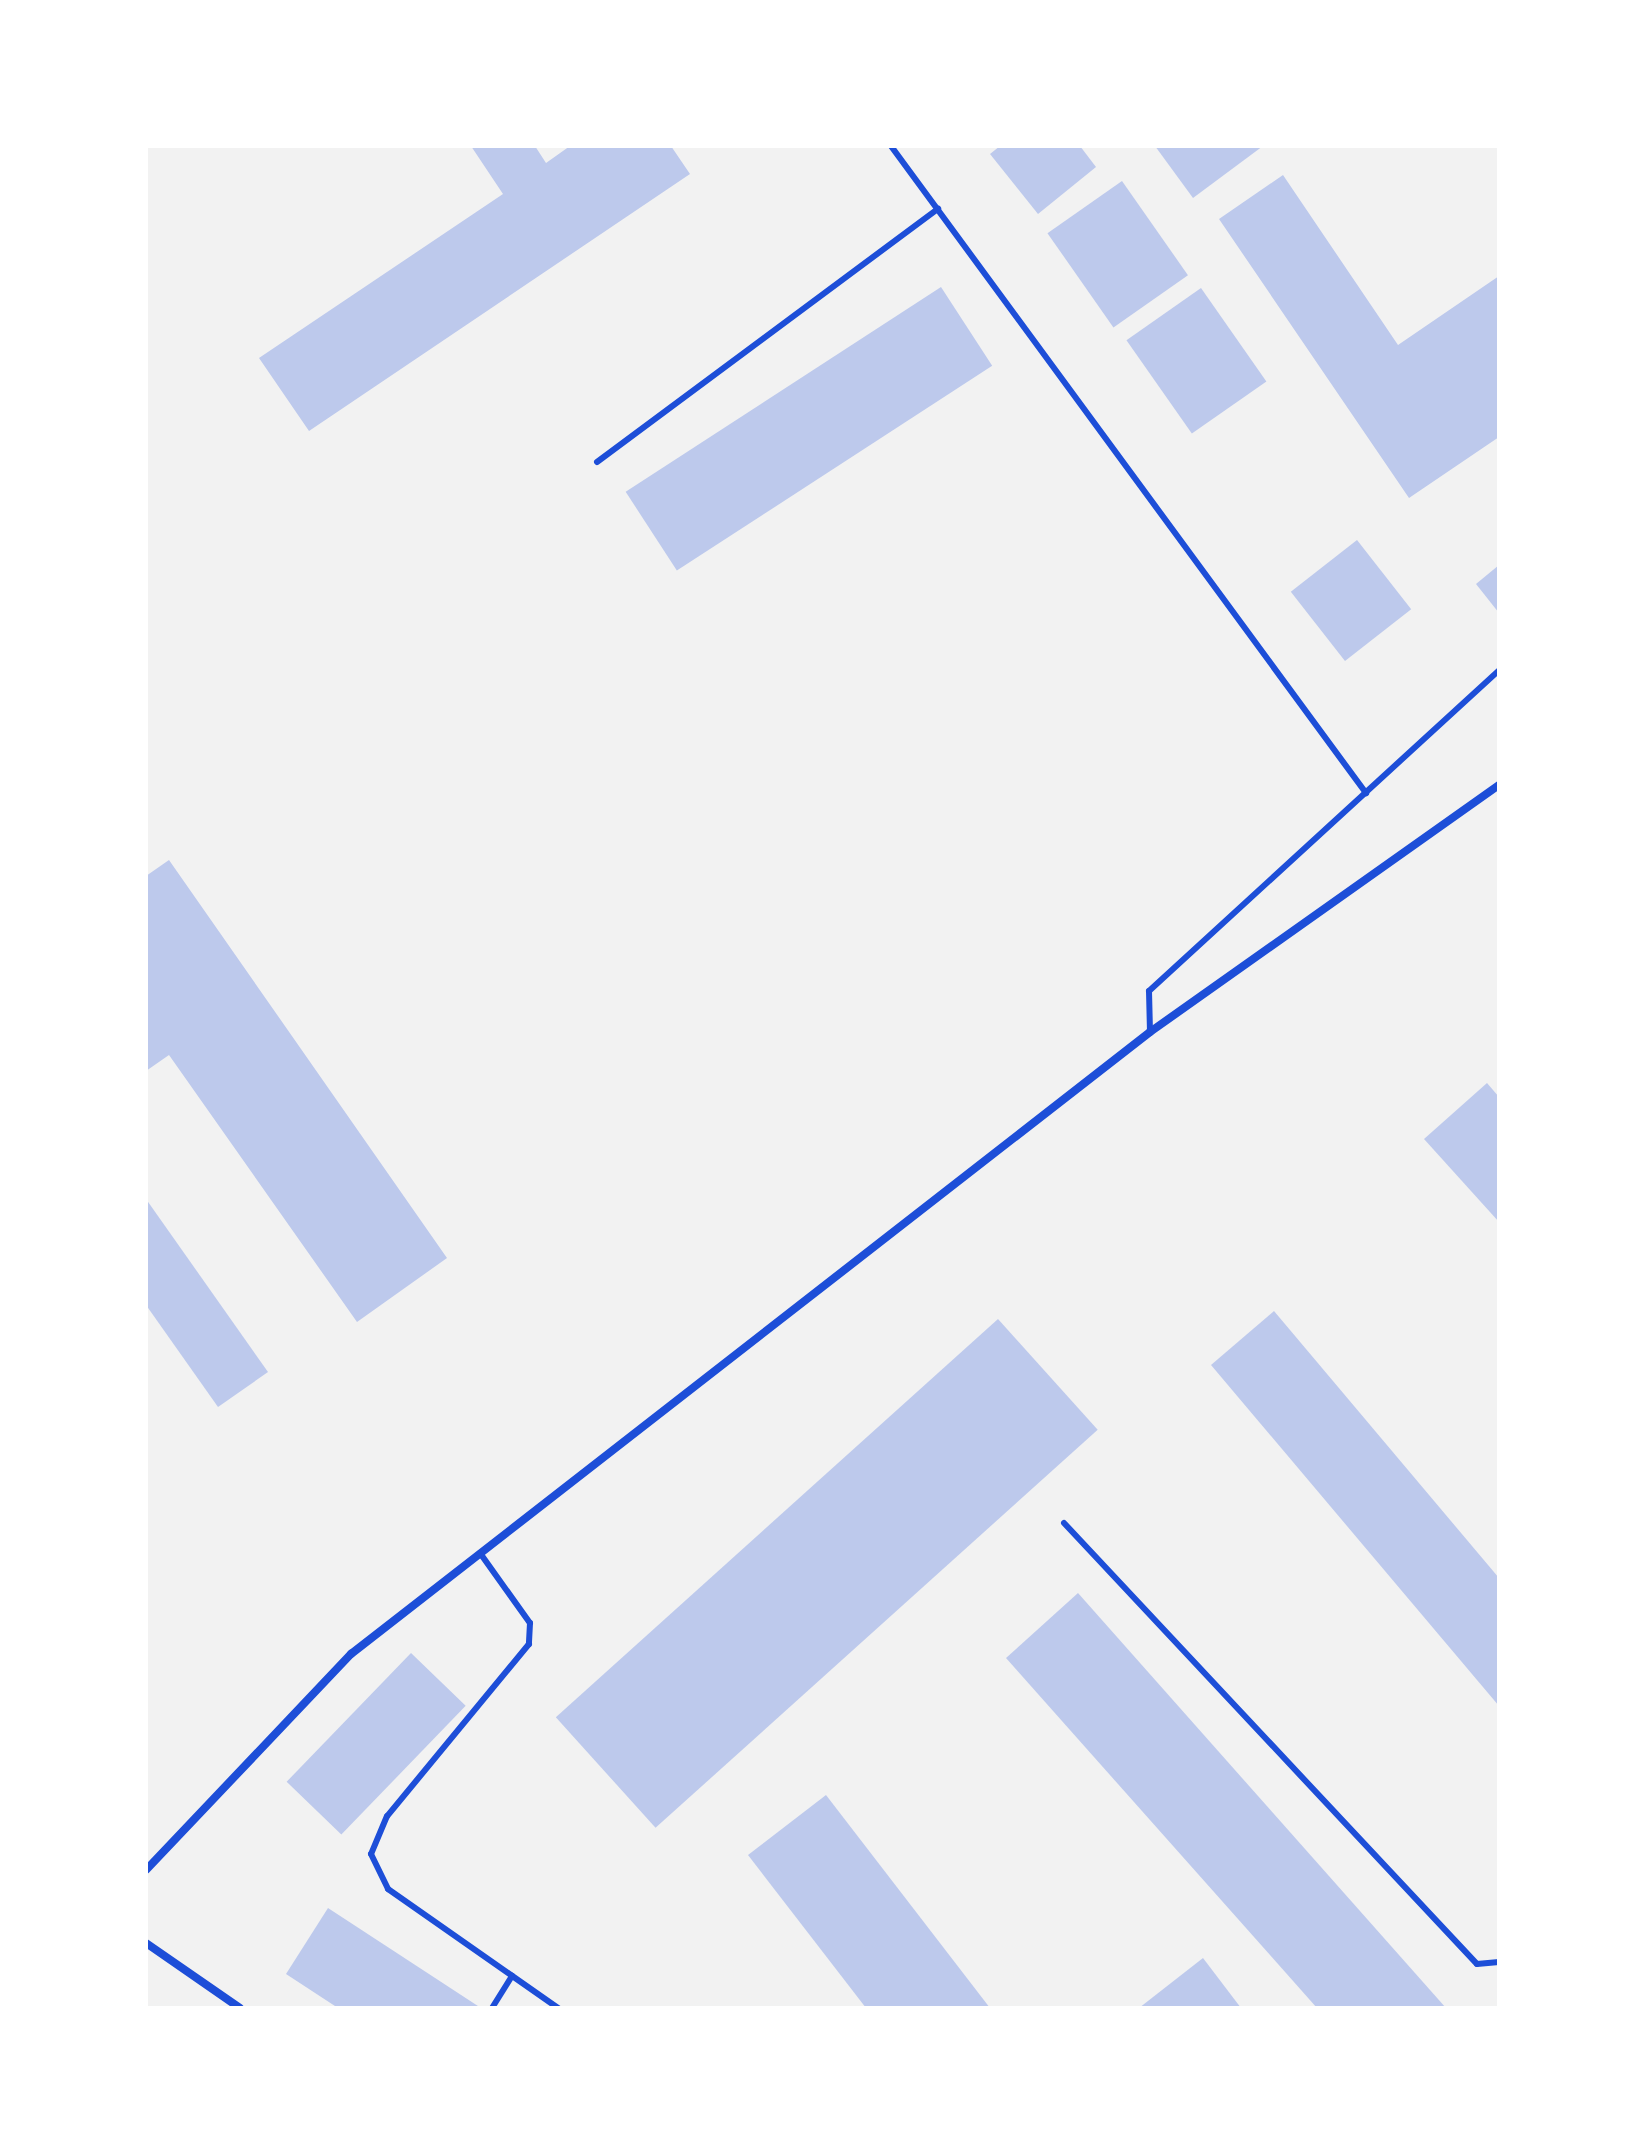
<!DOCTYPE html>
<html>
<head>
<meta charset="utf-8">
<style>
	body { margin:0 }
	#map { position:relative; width:1645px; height:2154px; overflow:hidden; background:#f2f2f2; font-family:Overpass,sans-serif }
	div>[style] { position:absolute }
	.building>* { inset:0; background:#bdc9ec; transform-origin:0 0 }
	.service>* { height:6px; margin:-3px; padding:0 3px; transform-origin:3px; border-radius:3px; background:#1d4ed8 }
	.minor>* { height:8px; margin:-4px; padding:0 4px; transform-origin:4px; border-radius:4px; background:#1d4ed8 }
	span { translate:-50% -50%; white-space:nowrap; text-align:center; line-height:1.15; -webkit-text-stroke:8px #fff; paint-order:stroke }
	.frame { position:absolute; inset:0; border:148px solid #fff; pointer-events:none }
</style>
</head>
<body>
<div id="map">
	<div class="building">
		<div style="clip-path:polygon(471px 146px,535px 146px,546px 163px,570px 146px,671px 146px,690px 174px,309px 431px,259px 358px,503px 194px)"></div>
		<div style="clip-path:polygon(1000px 146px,1080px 146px,1096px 167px,1038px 214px,990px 154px)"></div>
		<div style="clip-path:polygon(1155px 146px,1263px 146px,1193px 198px)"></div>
		<div style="clip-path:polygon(1283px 175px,1398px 345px,1499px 276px,1499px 437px,1409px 498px,1219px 219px)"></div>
		<div style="left:1122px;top:181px;width:115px;height:91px;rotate:55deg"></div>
		<div style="left:941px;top:287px;width:94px;height:376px;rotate:57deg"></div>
		<div style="left:1201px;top:288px;width:114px;height:91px;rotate:55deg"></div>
		<div style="left:1357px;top:540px;width:88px;height:84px;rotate:52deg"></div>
		<div style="clip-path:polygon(1499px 565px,1499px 613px,1476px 584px)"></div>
		<div style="clip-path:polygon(169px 860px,447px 1258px,357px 1322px,169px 1055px,146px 1071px,146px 876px)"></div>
		<div style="clip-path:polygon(1487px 1083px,1499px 1097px,1499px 1222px,1424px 1139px)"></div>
		<div style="clip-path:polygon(146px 1199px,268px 1372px,218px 1407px,146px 1305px)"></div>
		<div style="clip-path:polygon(1274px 1311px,1499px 1578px,1499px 1706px,1211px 1365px)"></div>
		<div style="left:998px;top:1319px;width:149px;height:595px;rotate:48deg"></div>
		<div style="clip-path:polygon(1078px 1593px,1446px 2008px,1317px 2008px,1006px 1658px)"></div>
		<div style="left:411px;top:1653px;width:76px;height:179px;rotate:44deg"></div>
		<div style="clip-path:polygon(826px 1795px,990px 2008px,866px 2008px,748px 1855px)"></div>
		<div style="clip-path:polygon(328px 1908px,481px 2008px,338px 2008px,286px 1974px)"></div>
		<div style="clip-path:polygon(1203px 1958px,1241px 2008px,1139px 2008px)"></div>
	</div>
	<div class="service">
		<div style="left:891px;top:146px;width:803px;rotate:53.72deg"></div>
		<div style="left:597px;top:462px;width:425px;rotate:-36.6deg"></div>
		<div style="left:1150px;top:1032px;width:41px;rotate:-91.4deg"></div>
		<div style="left:1149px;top:991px;width:475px;rotate:-42.5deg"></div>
		<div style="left:1064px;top:1523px;width:604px;rotate:46.88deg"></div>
		<div style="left:1477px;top:1964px;width:22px;rotate:-5deg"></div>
		<div style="left:480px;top:1553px;width:86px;rotate:54.5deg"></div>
		<div style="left:530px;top:1623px;width:21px;rotate:93deg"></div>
		<div style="left:529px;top:1644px;width:223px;rotate:129.5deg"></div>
		<div style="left:387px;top:1816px;width:41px;rotate:112.8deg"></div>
		<div style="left:371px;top:1854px;width:39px;rotate:64deg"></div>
		<div style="left:388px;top:1889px;width:208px;rotate:35deg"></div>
		<div style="left:492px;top:2008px;width:38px;rotate:-58deg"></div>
	</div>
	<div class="minor">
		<div style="left:146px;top:1870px;width:298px;rotate:-46.5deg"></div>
		<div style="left:351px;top:1654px;width:1013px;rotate:-37.9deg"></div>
		<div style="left:1150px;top:1032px;width:428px;rotate:-35.3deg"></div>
		<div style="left:146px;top:1943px;width:114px;rotate:34.7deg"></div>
	</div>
	<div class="frame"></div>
</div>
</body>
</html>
